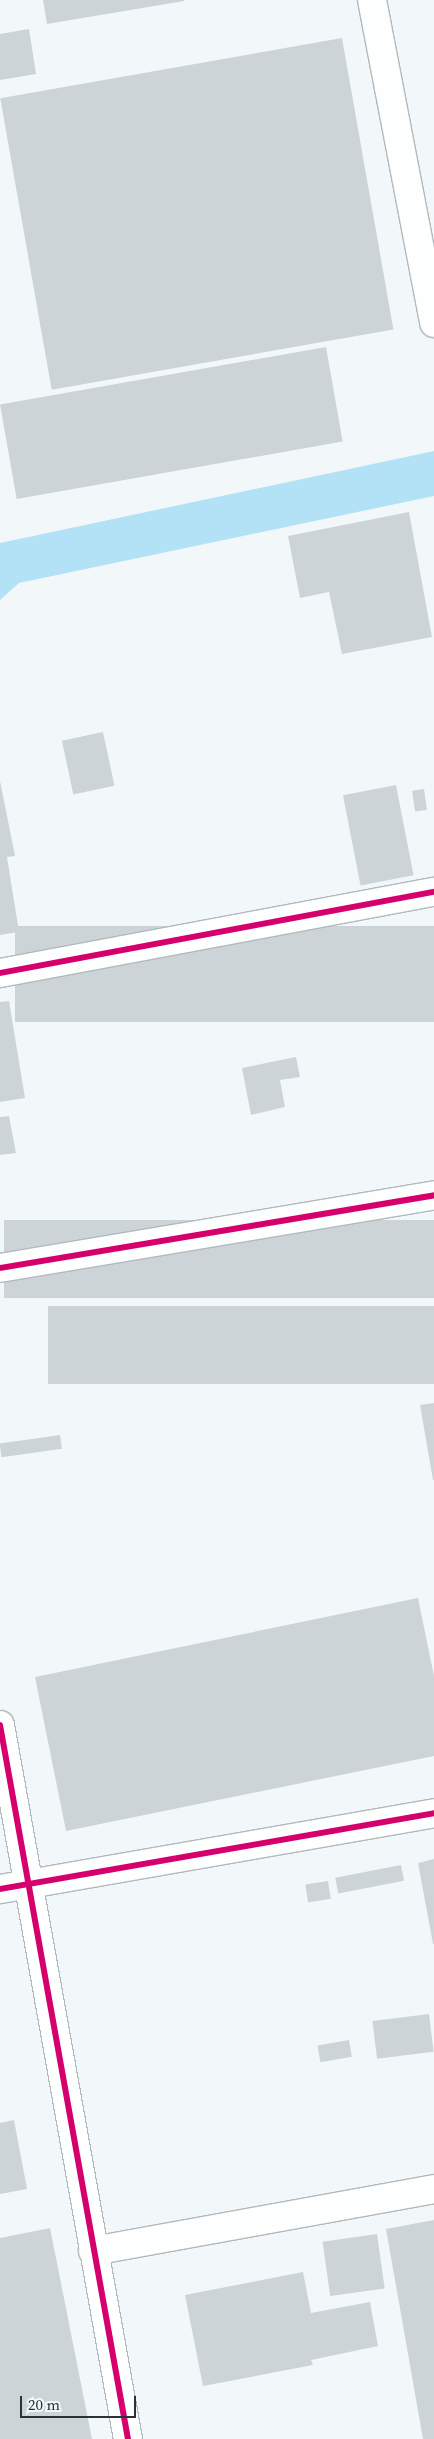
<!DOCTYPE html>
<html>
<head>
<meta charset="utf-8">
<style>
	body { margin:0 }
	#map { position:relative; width:434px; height:2439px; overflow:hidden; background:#f2f8fa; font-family:"Source Serif 4",serif }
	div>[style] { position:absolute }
	.water>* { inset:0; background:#b3e2f7 }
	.building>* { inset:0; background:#cdd4d7; transform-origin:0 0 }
	.roads { filter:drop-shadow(1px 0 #b2b9bc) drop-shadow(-1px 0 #b2b9bc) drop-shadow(0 1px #b2b9bc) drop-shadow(0 -1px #b2b9bc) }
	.street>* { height:28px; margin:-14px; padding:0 14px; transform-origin:14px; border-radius:14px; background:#fdfefe }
	.secondary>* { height:28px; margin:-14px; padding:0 14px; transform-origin:14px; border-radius:14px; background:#fdfefe }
	.cycleway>* { height:6px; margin:-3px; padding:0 3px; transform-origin:3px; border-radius:3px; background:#d6006c }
	span { translate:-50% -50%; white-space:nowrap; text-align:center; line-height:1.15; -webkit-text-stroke:5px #eff9fe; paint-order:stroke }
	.scale { position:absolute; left:20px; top:2396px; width:116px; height:22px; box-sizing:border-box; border:2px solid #2a3338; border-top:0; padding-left:6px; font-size:15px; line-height:18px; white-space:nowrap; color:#2a3338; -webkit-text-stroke:4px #eff9fe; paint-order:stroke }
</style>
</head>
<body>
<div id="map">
	<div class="water">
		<div style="clip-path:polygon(434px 451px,434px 496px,19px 583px,0 600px,0 543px)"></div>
	</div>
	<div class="building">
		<div style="clip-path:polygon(43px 0,184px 0,184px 1px,47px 24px)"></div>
		<div style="clip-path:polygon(29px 29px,36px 74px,0 80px,0 34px)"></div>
		<div style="left:342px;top:38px;width:296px;height:347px;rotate:80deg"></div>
		<div style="left:326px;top:347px;width:96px;height:331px;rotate:80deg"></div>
		<div style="clip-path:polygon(409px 512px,432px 637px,342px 654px,329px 592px,300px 598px,288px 536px)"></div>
		<div style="left:103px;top:732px;width:55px;height:42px;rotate:78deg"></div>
		<div style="clip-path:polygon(0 781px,15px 856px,7px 857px,19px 932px,0 935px)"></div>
		<div style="left:396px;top:785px;width:92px;height:54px;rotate:79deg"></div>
		<div style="left:424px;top:789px;width:21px;height:12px;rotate:82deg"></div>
		<div style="left:434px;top:926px;width:96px;height:419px;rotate:90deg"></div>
		<div style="clip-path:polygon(9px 1001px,25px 1098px,0 1102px,0 1002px)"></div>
		<div style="clip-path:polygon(296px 1057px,300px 1077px,280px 1080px,285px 1107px,251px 1115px,242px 1068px)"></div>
		<div style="clip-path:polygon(9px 1116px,16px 1153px,0 1155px,0 1117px)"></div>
		<div style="left:434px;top:1220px;width:78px;height:430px;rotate:90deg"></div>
		<div style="left:434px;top:1306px;width:78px;height:386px;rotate:90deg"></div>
		<div style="clip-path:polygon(434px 1403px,434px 1480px,433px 1480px,420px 1405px)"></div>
		<div style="left:60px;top:1435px;width:14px;height:61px;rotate:82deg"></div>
		<div style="clip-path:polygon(418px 1598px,434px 1676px,434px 1756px,66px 1831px,35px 1677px)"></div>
		<div style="clip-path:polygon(434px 1859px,434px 1944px,433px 1944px,418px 1863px)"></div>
		<div style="left:401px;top:1865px;width:16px;height:67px;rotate:79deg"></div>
		<div style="left:328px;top:1881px;width:18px;height:23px;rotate:81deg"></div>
		<div style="left:429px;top:2014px;width:38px;height:57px;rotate:83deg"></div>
		<div style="left:349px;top:2040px;width:17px;height:32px;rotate:80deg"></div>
		<div style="clip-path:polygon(14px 2120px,27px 2189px,0 2194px,0 2123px)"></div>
		<div style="clip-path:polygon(434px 2220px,434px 2439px,423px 2439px,386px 2229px)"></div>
		<div style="clip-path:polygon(50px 2228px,92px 2439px,0 2439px,0 2238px)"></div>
		<div style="left:377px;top:2234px;width:55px;height:55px;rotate:82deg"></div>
		<div style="clip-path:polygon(303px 2272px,311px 2313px,370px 2302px,378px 2346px,311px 2360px,313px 2365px,203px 2386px,185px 2295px)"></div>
	</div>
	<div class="roads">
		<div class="street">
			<div style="left:372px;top:0;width:329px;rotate:79.1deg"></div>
			<div style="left:0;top:973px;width:441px;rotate:-10.6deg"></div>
			<div style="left:0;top:1268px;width:440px;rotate:-9.5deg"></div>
			<div style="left:0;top:1725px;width:725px;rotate:79.84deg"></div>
			<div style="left:93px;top:2251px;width:347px;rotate:-10.3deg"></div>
		</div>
		<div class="secondary">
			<div style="left:0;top:1889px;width:441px;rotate:-9.9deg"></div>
		</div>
	</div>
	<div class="cycleway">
		<div style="left:0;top:973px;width:441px;rotate:-10.6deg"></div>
		<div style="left:0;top:1268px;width:440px;rotate:-9.5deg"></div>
		<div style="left:0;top:1725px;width:725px;rotate:79.84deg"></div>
		<div style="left:0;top:1889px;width:441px;rotate:-9.9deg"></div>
	</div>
	<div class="scale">20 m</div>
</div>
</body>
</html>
